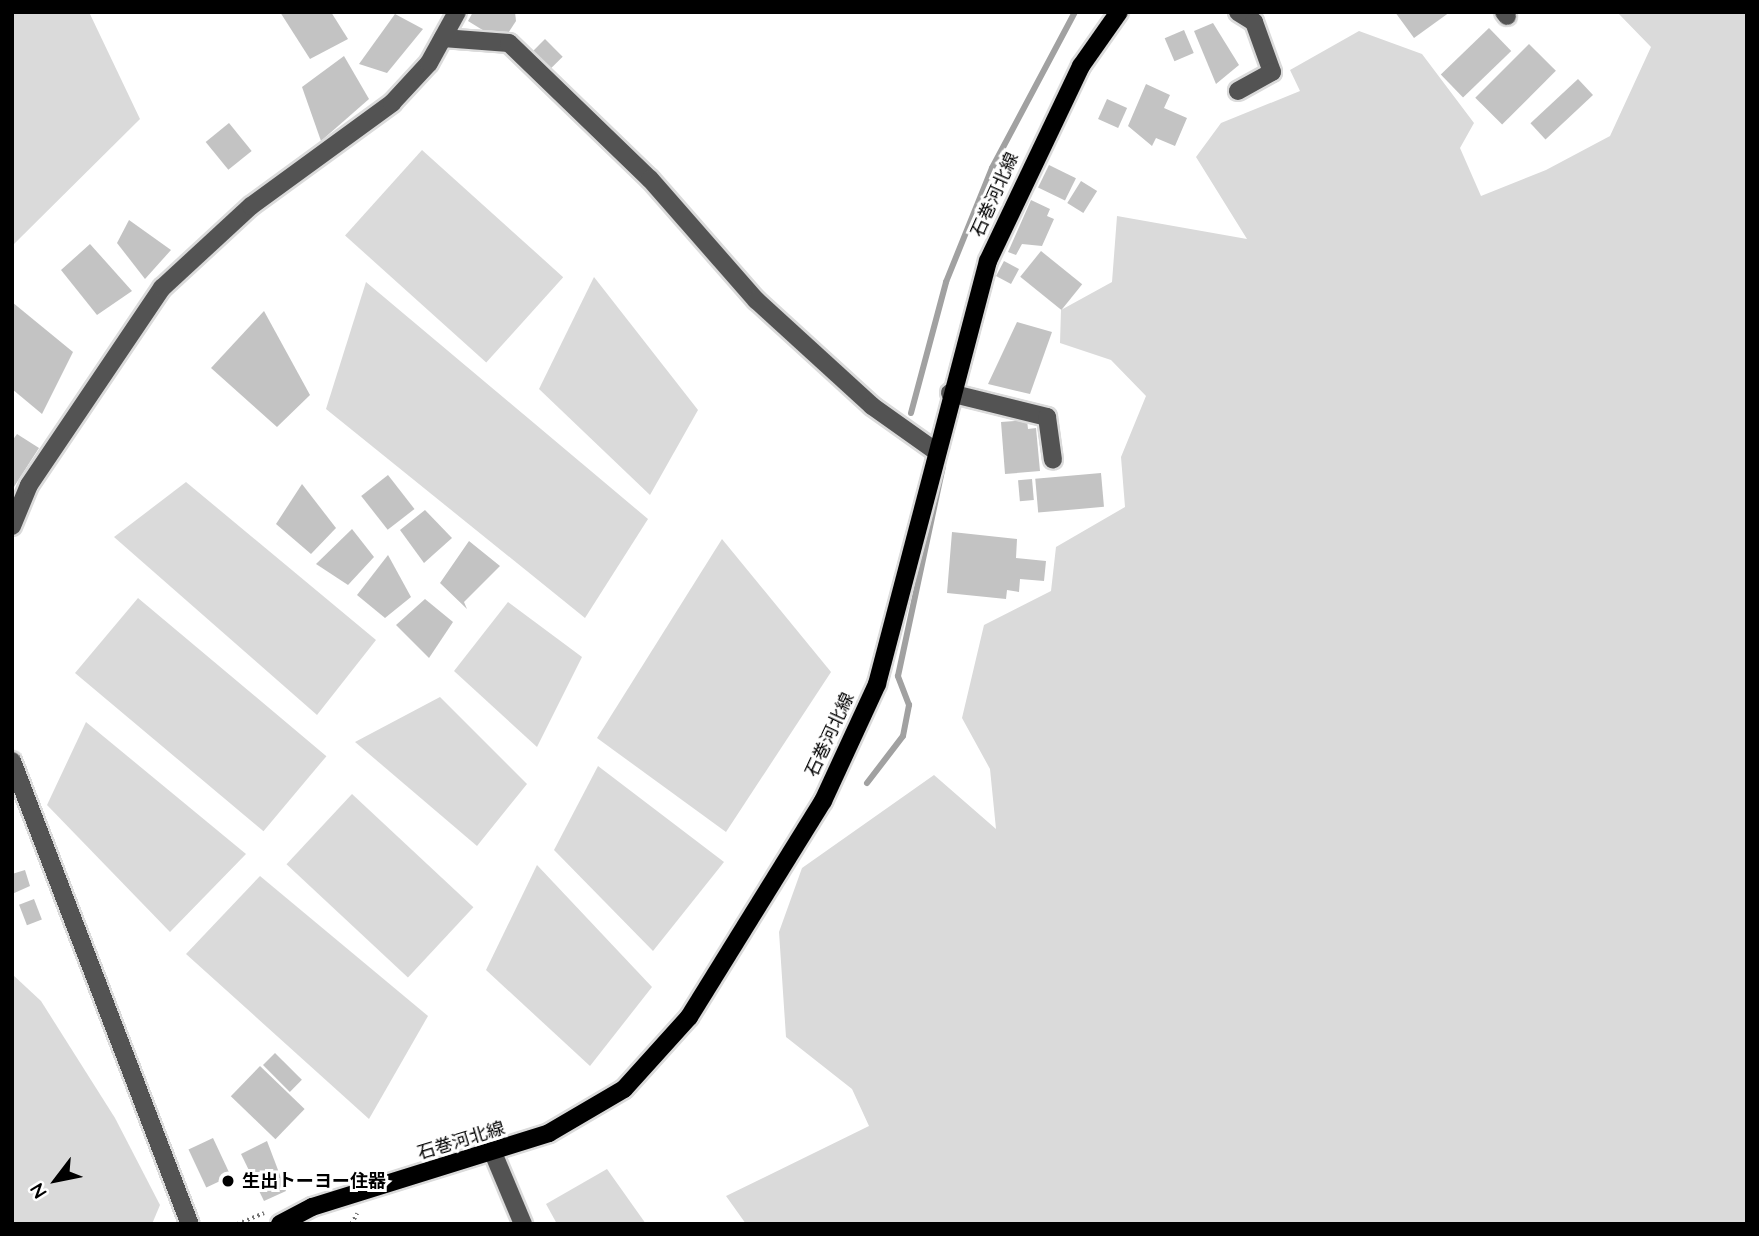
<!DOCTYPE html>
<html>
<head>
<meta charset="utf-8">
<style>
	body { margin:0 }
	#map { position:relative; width:1759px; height:1236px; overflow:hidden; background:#fff; font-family:Quicksand,"Noto Sans JP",sans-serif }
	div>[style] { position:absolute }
	.green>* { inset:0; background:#dadada; transform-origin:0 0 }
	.stream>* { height:6px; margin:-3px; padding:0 3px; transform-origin:3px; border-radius:3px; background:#a1a1a1 }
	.building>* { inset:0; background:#c3c3c3; transform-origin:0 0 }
	.path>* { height:3.5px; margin-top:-1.75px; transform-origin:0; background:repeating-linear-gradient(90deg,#757575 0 2px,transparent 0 5.5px) }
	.roads { filter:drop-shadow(2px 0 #dbdbdb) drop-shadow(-2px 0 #dbdbdb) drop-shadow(0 2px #dbdbdb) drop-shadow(0 -2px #dbdbdb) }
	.minor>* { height:18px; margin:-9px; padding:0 9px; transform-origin:9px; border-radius:9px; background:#535353 }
	.major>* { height:18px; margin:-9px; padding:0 9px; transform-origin:9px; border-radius:9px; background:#000 }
	.dots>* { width:19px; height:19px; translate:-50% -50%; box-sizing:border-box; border:4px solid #fff; border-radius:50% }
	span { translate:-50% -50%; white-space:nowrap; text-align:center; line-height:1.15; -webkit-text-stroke:6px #fff; paint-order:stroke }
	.street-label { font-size:18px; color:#000 }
	.poi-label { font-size:18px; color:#000; font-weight:700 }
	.left { translate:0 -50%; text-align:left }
	.frame { position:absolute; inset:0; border:14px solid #000; pointer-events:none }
	.north { position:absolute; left:21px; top:1145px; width:70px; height:70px; -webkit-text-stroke:5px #fff; paint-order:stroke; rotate:238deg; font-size:19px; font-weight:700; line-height:28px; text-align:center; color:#000 }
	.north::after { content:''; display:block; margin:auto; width:24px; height:32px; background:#000; clip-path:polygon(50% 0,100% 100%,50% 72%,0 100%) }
</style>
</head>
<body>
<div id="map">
	<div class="green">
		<div style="clip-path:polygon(12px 12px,89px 12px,140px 119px,12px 246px)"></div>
		<div style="clip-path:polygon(1617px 12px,1747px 12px,1747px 1224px,746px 1224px,726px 1196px,869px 1126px,852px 1089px,786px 1037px,779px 932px,802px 868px,934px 775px,996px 829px,990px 769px,962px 718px,984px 625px,1051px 591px,1056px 547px,1125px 507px,1121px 457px,1146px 396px,1111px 360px,1060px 343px,1061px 310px,1112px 282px,1117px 216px,1247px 239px,1196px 157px,1221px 123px,1300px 91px,1290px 70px,1359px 31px,1422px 54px,1474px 123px,1460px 148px,1481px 196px,1546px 170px,1610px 136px,1651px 47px)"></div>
		<div style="left:422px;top:150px;width:190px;height:115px;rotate:42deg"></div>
		<div style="clip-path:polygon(594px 277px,698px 410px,650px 495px,539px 389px)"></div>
		<div style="clip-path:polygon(366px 282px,648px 519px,585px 618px,326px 409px)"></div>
		<div style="clip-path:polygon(186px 482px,376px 640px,317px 715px,114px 537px)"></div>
		<div style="clip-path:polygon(722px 539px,831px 672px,726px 832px,597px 738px)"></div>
		<div style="left:138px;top:598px;width:246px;height:98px;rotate:40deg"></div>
		<div style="clip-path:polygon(508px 602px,582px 657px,537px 747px,454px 671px)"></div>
		<div style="clip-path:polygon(440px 697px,527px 784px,477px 846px,355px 742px)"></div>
		<div style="clip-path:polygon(86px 722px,246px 854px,170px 932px,47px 805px)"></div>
		<div style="clip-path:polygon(598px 766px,724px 862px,653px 951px,554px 850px)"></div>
		<div style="left:352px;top:794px;width:166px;height:96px;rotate:43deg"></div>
		<div style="clip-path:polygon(537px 865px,652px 987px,590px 1066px,486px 970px)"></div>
		<div style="clip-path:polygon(260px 876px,428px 1016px,369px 1119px,186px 954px)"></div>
		<div style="clip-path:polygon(12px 974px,41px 1001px,115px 1118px,160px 1205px,152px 1224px,12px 1224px)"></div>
		<div style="clip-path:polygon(607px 1169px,646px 1224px,557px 1224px,546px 1204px)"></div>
	</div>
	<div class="stream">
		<div style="left:911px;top:413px;width:136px;rotate:-75deg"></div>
		<div style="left:946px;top:282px;width:123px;rotate:-68deg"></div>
		<div style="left:992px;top:168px;width:177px;rotate:-62deg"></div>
		<div style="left:867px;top:783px;width:59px;rotate:-52.5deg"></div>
		<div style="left:903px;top:736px;width:32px;rotate:-79deg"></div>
		<div style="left:909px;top:705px;width:31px;rotate:-111deg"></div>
		<div style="left:898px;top:676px;width:215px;rotate:-77.9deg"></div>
	</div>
	<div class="building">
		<div style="clip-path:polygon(280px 12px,331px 12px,348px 39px,310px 59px)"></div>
		<div style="clip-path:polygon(473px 12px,515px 12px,516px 21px,505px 38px,494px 37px,468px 21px)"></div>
		<div style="clip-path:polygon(1395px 12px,1450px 12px,1414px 38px)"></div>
		<div style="clip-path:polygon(395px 14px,423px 29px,387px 73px,359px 64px)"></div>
		<div style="clip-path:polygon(1213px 23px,1239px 65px,1216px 84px,1194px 31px)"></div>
		<div style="left:1489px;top:28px;width:32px;height:67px;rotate:46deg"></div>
		<div style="left:1184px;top:30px;width:25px;height:21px;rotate:67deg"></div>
		<div style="left:545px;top:39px;width:25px;height:19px;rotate:45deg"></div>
		<div style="left:1529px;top:44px;width:38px;height:76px;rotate:45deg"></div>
		<div style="clip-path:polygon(344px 56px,369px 99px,321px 141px,302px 87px)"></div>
		<div style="left:1578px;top:79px;width:22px;height:65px;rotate:47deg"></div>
		<div style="clip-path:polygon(1146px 84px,1170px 95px,1164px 108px,1187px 118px,1175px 146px,1156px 138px,1152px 146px,1128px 126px)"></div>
		<div style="left:1107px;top:99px;width:22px;height:22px;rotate:24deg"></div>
		<div style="left:229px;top:123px;width:36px;height:30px;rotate:51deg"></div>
		<div style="left:1049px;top:165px;width:30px;height:25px;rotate:26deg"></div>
		<div style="left:1081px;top:181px;width:19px;height:26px;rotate:32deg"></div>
		<div style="clip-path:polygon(1031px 200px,1050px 209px,1047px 216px,1054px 219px,1042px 246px,1022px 244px,1016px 255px,1008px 252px)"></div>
		<div style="clip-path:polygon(129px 220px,171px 250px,145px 279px,117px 243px)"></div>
		<div style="clip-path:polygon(90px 244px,132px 291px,97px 315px,61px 270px)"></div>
		<div style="left:1041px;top:251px;width:53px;height:33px;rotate:39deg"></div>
		<div style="left:1004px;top:261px;width:17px;height:17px;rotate:28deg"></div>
		<div style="clip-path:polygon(12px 302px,73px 352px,42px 414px,12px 389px)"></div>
		<div style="clip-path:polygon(264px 311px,310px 395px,277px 427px,211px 368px)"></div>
		<div style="clip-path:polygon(1017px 322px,1052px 332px,1030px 394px,988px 384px)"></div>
		<div style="clip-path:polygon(1027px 420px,1028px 429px,1036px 428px,1040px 471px,1005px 474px,1001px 422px)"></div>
		<div style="clip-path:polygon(17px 434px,39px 448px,12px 490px,12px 441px)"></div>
		<div style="left:1101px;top:473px;width:34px;height:66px;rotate:85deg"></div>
		<div style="left:388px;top:475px;width:43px;height:34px;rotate:52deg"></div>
		<div style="left:1032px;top:479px;width:21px;height:14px;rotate:85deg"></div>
		<div style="clip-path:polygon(302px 484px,336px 528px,311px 554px,276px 524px)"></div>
		<div style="clip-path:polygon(425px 510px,452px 538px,424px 563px,400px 530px)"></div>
		<div style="clip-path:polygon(352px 529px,374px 557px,348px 585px,316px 564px)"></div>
		<div style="clip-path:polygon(952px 532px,1017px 539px,1016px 558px,1046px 561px,1044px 581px,1020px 579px,1019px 592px,1007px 590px,1006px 599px,947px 593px)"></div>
		<div style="clip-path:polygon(469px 541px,500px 566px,464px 602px,467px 609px,440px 583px)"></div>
		<div style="clip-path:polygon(388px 555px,411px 597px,385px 618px,357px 595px)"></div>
		<div style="clip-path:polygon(425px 599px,453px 622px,429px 658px,396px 625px)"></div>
		<div style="clip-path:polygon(25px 870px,30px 886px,12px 894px,12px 874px)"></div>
		<div style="left:34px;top:899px;width:22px;height:16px;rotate:69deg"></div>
		<div style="left:275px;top:1053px;width:38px;height:17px;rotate:45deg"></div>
		<div style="left:260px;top:1066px;width:62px;height:42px;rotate:44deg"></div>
		<div style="left:213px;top:1138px;width:42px;height:27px;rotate:65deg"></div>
		<div style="clip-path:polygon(267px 1141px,286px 1191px,264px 1201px,241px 1154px)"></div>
	</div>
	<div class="path">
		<div style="left:237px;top:1224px;width:29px;rotate:-22deg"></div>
		<div style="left:351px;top:1224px;width:12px;rotate:-59deg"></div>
	</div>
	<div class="roads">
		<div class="minor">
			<div style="left:1238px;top:12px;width:19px;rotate:32deg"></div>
			<div style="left:1254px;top:22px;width:53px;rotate:70.2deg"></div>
			<div style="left:1272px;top:72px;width:39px;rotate:151deg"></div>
			<div style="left:1504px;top:12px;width:5px;rotate:53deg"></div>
			<div style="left:443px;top:38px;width:66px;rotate:4.3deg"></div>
			<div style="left:509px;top:43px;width:196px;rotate:44deg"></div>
			<div style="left:650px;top:179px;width:161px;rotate:48.8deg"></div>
			<div style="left:756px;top:300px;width:157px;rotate:42.4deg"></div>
			<div style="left:872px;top:406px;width:76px;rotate:35.4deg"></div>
			<div style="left:950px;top:393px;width:100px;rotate:13.9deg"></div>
			<div style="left:1047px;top:417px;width:43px;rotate:82.1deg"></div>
			<div style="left:12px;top:526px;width:44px;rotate:-67.5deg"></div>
			<div style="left:29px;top:485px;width:238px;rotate:-56deg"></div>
			<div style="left:162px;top:288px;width:121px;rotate:-42.7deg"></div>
			<div style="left:251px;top:206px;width:175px;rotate:-36.1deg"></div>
			<div style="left:392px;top:103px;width:54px;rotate:-47.2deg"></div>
			<div style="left:429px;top:63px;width:58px;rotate:-61.2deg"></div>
			<div style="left:12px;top:761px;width:496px;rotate:69deg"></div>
			<div style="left:494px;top:1155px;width:75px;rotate:67.2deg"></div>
		</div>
		<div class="major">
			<div style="left:280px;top:1224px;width:36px;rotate:-28deg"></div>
			<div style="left:312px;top:1207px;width:248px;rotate:-17.3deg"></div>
			<div style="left:549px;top:1133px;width:87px;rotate:-30.4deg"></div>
			<div style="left:624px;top:1089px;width:97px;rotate:-47.9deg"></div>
			<div style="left:689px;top:1017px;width:254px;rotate:-58.2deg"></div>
			<div style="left:823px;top:801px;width:129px;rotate:-65.2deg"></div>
			<div style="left:877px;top:684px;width:437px;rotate:-75.3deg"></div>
			<div style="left:988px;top:261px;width:216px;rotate:-64.5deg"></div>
			<div style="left:1081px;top:66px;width:66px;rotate:-54.9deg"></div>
		</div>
	</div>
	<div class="dots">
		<div style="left:228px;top:1181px;background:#000"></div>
	</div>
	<div class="street-label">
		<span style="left:995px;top:195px;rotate:-66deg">石巻河北線</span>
		<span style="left:830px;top:735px;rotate:-65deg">石巻河北線</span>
		<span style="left:461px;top:1141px;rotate:-17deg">石巻河北線</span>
	</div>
	<div class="poi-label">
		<span class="left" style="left:242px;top:1181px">生出トーヨー住器</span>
	</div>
	<div class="frame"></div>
	<div class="north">N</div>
</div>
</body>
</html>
